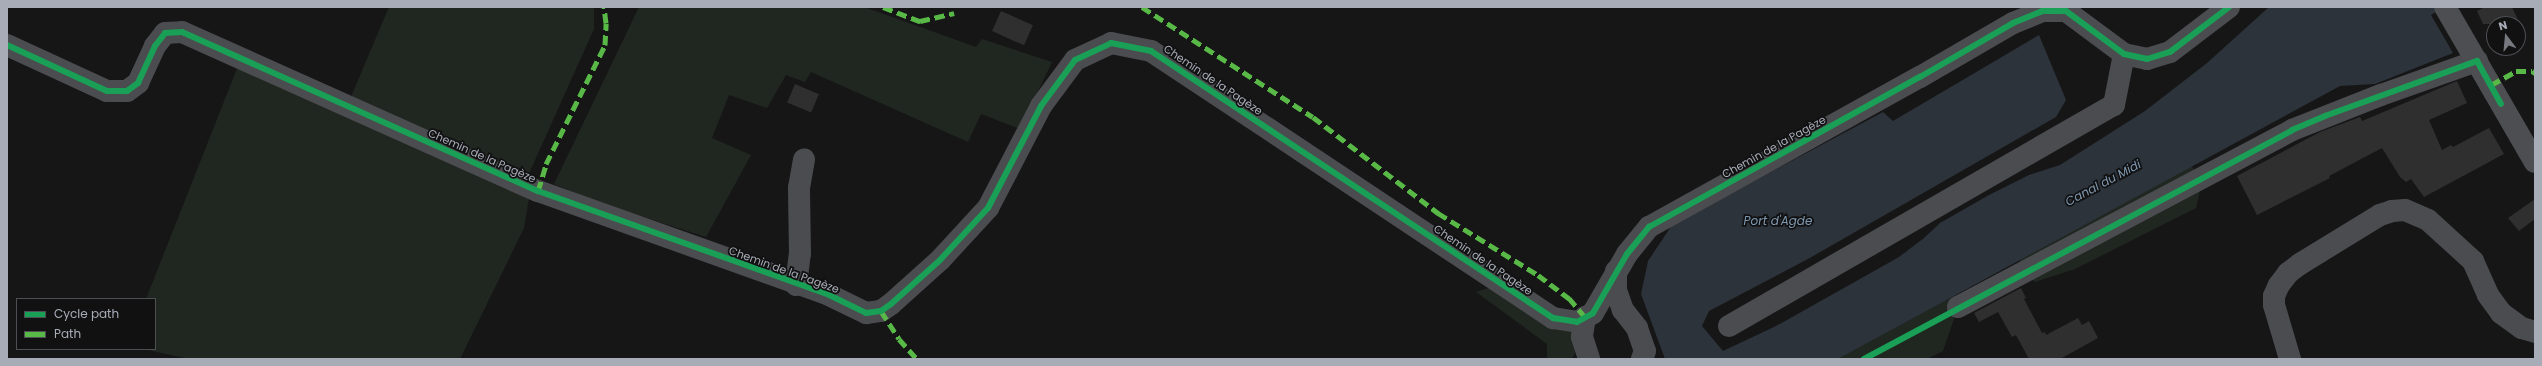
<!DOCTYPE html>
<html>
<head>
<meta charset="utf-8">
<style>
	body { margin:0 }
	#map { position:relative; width:2542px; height:366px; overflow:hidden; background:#161617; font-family:Poppins,sans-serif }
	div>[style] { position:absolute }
	.green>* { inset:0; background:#202721 }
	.water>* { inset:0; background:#2c333a }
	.building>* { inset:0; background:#2f2f30; transform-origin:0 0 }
	.minor>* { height:22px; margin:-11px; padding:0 11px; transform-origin:11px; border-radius:11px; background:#4b4c4f }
	.major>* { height:22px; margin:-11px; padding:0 11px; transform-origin:11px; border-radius:11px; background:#4d4e51 }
	.quiet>* { height:5px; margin-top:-2.5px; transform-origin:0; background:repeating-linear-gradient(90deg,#58b947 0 10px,transparent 0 15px) }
	.cycleway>* { height:6px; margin:-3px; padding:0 3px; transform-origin:3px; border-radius:3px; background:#1a9f57 }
	span { translate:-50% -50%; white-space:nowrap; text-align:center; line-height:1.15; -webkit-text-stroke:3.5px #111112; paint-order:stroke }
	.street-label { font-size:11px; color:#a8acb7 }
	.water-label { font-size:12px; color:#7f99b2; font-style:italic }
	.frame { position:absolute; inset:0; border:8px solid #a8acb7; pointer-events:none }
	.legend { position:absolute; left:16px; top:298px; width:140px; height:52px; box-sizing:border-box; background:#111112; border:1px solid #4d4f54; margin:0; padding:5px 7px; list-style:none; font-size:12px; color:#a8acb7 }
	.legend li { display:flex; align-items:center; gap:8px; height:20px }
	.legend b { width:20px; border:1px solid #4d4f54 }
	.north { position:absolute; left:2486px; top:16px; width:40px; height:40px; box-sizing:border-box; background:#111112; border:1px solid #4d4f54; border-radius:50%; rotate:344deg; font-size:11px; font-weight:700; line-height:16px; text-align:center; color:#a8acb7 }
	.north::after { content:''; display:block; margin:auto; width:14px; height:18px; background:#75787f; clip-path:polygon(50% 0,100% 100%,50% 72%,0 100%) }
</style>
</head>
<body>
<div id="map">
	<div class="green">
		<div style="clip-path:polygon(389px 7px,594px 7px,594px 29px,527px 178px,350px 99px)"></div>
		<div style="clip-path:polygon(639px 7px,864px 7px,976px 47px,982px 39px,1052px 62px,1020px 129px,981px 114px,968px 142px,811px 72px,805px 82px,786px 75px,767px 108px,729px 95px,712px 138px,751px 155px,706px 237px,597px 202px,554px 184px)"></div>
		<div style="clip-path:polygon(238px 66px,529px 198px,524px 228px,460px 359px,189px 359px,143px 349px,155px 349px,155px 299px,146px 299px)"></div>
		<div style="clip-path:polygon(2191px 166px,2203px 178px,2196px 208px,2075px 269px,2035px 282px,2019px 270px,2020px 259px)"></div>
		<div style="clip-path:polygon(1501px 284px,1582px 337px,1572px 359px,1547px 359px,1547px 344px,1476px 292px)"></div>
		<div style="clip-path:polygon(1955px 295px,1958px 307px,1943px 351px,1927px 359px,1838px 359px)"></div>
	</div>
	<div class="water">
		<div style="clip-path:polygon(2269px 7px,2443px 7px,2431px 15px,2453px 53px,2375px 84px,2340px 86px,1838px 359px,1665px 359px,1641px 294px,1648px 261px,1672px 225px,1883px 112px,1893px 121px,2039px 35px,2066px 100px,2056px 117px,1808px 259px,1709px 311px,1702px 326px,1723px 351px,1776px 326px,1899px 257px,1924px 238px,1940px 223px,1989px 195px,2029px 175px,2060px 165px,2145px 111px,2207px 63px)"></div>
	</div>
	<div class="building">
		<div style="clip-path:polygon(2485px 7px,2512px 7px,2518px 20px,2510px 24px,2483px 24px,2477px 11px)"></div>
		<div style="left:1001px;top:11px;width:35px;height:22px;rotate:24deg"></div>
		<div style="clip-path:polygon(2457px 81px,2467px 103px,2429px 120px,2442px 150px,2451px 145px,2453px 147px,2489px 128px,2504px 154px,2424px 197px,2411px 179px,2406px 182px,2400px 177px,2382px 148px,2329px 176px,2330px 178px,2257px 215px,2237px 176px,2320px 132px,2360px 117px,2362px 121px)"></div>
		<div style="left:795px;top:84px;width:26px;height:20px;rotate:23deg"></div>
		<div style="clip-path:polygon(2535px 199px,2535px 219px,2519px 231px,2508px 218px)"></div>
		<div style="clip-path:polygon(2021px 288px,2026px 298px,2024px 299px,2042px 333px,2045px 332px,2046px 335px,2078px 318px,2082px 325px,2089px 321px,2098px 338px,2060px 359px,2029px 359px,2016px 335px,2012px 337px,1998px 312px,1979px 322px,1974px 313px)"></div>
	</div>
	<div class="minor">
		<div style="left:7px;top:45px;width:110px;rotate:24.7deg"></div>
		<div style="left:107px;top:91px;width:20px"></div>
		<div style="left:127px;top:91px;width:14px;rotate:-36deg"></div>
		<div style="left:138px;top:83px;width:41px;rotate:-65.3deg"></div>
		<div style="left:155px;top:46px;width:16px;rotate:-52deg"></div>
		<div style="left:165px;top:33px;width:17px;rotate:-3deg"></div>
		<div style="left:182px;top:32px;width:390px;rotate:24.1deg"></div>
		<div style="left:538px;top:191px;width:305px;rotate:19.6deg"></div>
		<div style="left:825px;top:293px;width:46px;rotate:26deg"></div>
		<div style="left:866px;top:313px;width:15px;rotate:-8deg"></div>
		<div style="left:881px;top:311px;width:12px;rotate:-35deg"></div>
		<div style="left:891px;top:304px;width:66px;rotate:-41.9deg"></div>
		<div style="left:940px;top:260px;width:71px;rotate:-47.3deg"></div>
		<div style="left:988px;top:208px;width:115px;rotate:-62.5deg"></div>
		<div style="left:1041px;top:106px;width:57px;rotate:-53.5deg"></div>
		<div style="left:1075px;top:60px;width:40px;rotate:-25deg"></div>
		<div style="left:1111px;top:43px;width:41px;rotate:11.3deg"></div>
		<div style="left:1151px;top:51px;width:483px;rotate:33.6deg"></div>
		<div style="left:1553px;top:318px;width:24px;rotate:9deg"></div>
		<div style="left:1577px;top:322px;width:18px;rotate:-29deg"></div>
		<div style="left:1593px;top:313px;width:68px;rotate:-60deg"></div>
		<div style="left:1627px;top:254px;width:35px;rotate:-51deg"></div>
		<div style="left:1649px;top:227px;width:310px;rotate:-29deg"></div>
		<div style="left:1920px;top:77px;width:108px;rotate:-30.1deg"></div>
		<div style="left:2013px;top:23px;width:31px;rotate:-22deg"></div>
		<div style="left:2042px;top:11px;width:24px"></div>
		<div style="left:2066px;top:11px;width:72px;rotate:36.6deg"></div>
		<div style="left:2124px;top:54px;width:24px;rotate:12deg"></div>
		<div style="left:2147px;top:59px;width:24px;rotate:-17deg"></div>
		<div style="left:2170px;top:52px;width:74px;rotate:-37.3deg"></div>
		<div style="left:1616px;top:271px;width:19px;rotate:90deg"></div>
		<div style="left:1616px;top:290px;width:21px;rotate:71deg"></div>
		<div style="left:1623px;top:310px;width:23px;rotate:52deg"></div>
		<div style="left:1637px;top:328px;width:24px;rotate:71deg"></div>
		<div style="left:1645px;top:351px;width:9px;rotate:111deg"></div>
		<div style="left:796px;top:285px;width:31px;rotate:-83deg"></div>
		<div style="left:800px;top:254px;width:66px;rotate:-90.9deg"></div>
		<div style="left:799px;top:188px;width:29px;rotate:-80deg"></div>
		<div style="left:1958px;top:307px;width:378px;rotate:-27.9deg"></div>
		<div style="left:2292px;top:130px;width:96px;rotate:-21.5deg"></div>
		<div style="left:2381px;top:95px;width:102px;rotate:-19.5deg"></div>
		<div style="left:1585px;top:317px;width:20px;rotate:99deg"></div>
		<div style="left:1582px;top:337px;width:23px;rotate:72deg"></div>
		<div style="left:1729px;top:326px;width:444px;rotate:-29.9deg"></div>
		<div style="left:2114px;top:105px;width:52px;rotate:-78.9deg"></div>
		<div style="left:2290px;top:359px;width:56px;rotate:-106.5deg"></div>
		<div style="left:2274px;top:305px;width:9px;rotate:-90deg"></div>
		<div style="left:2274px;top:296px;width:12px;rotate:-66deg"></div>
		<div style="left:2279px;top:285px;width:15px;rotate:-53deg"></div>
		<div style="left:2288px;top:273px;width:15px;rotate:-37deg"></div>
		<div style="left:2300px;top:264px;width:94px;rotate:-31.5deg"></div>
		<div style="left:2380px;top:215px;width:13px;rotate:-18deg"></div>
		<div style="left:2392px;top:211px;width:13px;rotate:-4deg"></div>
		<div style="left:2405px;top:210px;width:25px;rotate:23deg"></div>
		<div style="left:2428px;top:220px;width:61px;rotate:42.3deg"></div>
		<div style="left:2473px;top:261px;width:37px;rotate:66deg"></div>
		<div style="left:2488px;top:295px;width:22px;rotate:54deg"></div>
		<div style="left:2501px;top:313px;width:26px;rotate:36deg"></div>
		<div style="left:2522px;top:328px;width:14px;rotate:17deg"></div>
	</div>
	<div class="major">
		<div style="left:2445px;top:7px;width:179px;rotate:59.9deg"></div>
	</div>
	<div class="quiet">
		<div style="left:883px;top:7px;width:40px;rotate:21deg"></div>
		<div style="left:920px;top:21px;width:35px;rotate:-13deg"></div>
		<div style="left:1142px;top:7px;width:203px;rotate:32.8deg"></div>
		<div style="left:1313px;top:117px;width:158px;rotate:37.5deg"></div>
		<div style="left:1438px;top:213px;width:118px;rotate:31.8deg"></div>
		<div style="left:1538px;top:275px;width:39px;rotate:37deg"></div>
		<div style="left:1569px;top:298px;width:25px;rotate:50deg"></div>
		<div style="left:2491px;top:85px;width:29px;rotate:-29deg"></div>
		<div style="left:2516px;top:71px;width:16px"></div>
		<div style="left:2532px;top:71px;width:4px;rotate:34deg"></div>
		<div style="left:538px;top:191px;width:28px;rotate:-73deg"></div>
		<div style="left:546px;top:164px;width:133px;rotate:-63.6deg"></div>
		<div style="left:605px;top:45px;width:22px;rotate:-87deg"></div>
		<div style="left:606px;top:23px;width:16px;rotate:-97deg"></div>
		<div style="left:881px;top:311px;width:33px;rotate:57deg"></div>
		<div style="left:899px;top:339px;width:27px;rotate:48deg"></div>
	</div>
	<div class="cycleway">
		<div style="left:7px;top:45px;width:110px;rotate:24.7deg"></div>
		<div style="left:107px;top:91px;width:20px"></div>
		<div style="left:127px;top:91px;width:14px;rotate:-36deg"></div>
		<div style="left:138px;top:83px;width:41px;rotate:-65.3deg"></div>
		<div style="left:155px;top:46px;width:16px;rotate:-52deg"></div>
		<div style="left:165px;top:33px;width:17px;rotate:-3deg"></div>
		<div style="left:182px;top:32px;width:390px;rotate:24.1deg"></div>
		<div style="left:538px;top:191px;width:305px;rotate:19.6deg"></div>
		<div style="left:825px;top:293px;width:46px;rotate:26deg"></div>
		<div style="left:866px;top:313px;width:15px;rotate:-8deg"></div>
		<div style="left:881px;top:311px;width:12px;rotate:-35deg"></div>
		<div style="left:891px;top:304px;width:66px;rotate:-41.9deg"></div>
		<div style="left:940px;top:260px;width:71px;rotate:-47.3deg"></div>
		<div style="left:988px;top:208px;width:115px;rotate:-62.5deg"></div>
		<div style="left:1041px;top:106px;width:57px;rotate:-53.5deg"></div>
		<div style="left:1075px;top:60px;width:40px;rotate:-25deg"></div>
		<div style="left:1111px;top:43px;width:41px;rotate:11.3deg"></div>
		<div style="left:1151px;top:51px;width:483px;rotate:33.6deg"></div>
		<div style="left:1553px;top:318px;width:24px;rotate:9deg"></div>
		<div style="left:1577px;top:322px;width:18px;rotate:-29deg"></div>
		<div style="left:1593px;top:313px;width:68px;rotate:-60deg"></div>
		<div style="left:1627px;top:254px;width:35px;rotate:-51deg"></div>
		<div style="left:1649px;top:227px;width:310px;rotate:-29deg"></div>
		<div style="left:1920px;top:77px;width:108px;rotate:-30.1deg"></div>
		<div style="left:2013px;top:23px;width:31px;rotate:-22deg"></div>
		<div style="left:2042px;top:11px;width:24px"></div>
		<div style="left:2066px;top:11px;width:72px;rotate:36.6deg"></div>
		<div style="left:2124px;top:54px;width:24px;rotate:12deg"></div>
		<div style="left:2147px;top:59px;width:24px;rotate:-17deg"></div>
		<div style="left:2170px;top:52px;width:74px;rotate:-37.3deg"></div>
		<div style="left:1864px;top:359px;width:485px;rotate:-28.1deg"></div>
		<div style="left:2292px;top:130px;width:36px;rotate:-23deg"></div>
		<div style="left:2325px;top:116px;width:162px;rotate:-19.9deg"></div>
		<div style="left:2477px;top:61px;width:49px;rotate:60.8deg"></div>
	</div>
	<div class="street-label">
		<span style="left:1213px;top:80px;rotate:34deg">Chemin de la Pagèze</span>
		<span style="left:1774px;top:147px;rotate:-29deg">Chemin de la Pagèze</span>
		<span style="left:482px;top:156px;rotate:24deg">Chemin de la Pagèze</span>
		<span style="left:1483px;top:260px;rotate:34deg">Chemin de la Pagèze</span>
		<span style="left:784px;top:270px;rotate:20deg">Chemin de la Pagèze</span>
	</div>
	<div class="water-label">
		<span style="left:2103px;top:183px;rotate:-28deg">Canal du Midi</span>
		<span style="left:1778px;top:221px">Port d'Agde</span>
	</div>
	<div class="frame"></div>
	<ul class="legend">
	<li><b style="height:5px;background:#1a9f57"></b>Cycle path</li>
	<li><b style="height:5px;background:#58b947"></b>Path</li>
	</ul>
	<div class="north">N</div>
</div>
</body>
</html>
